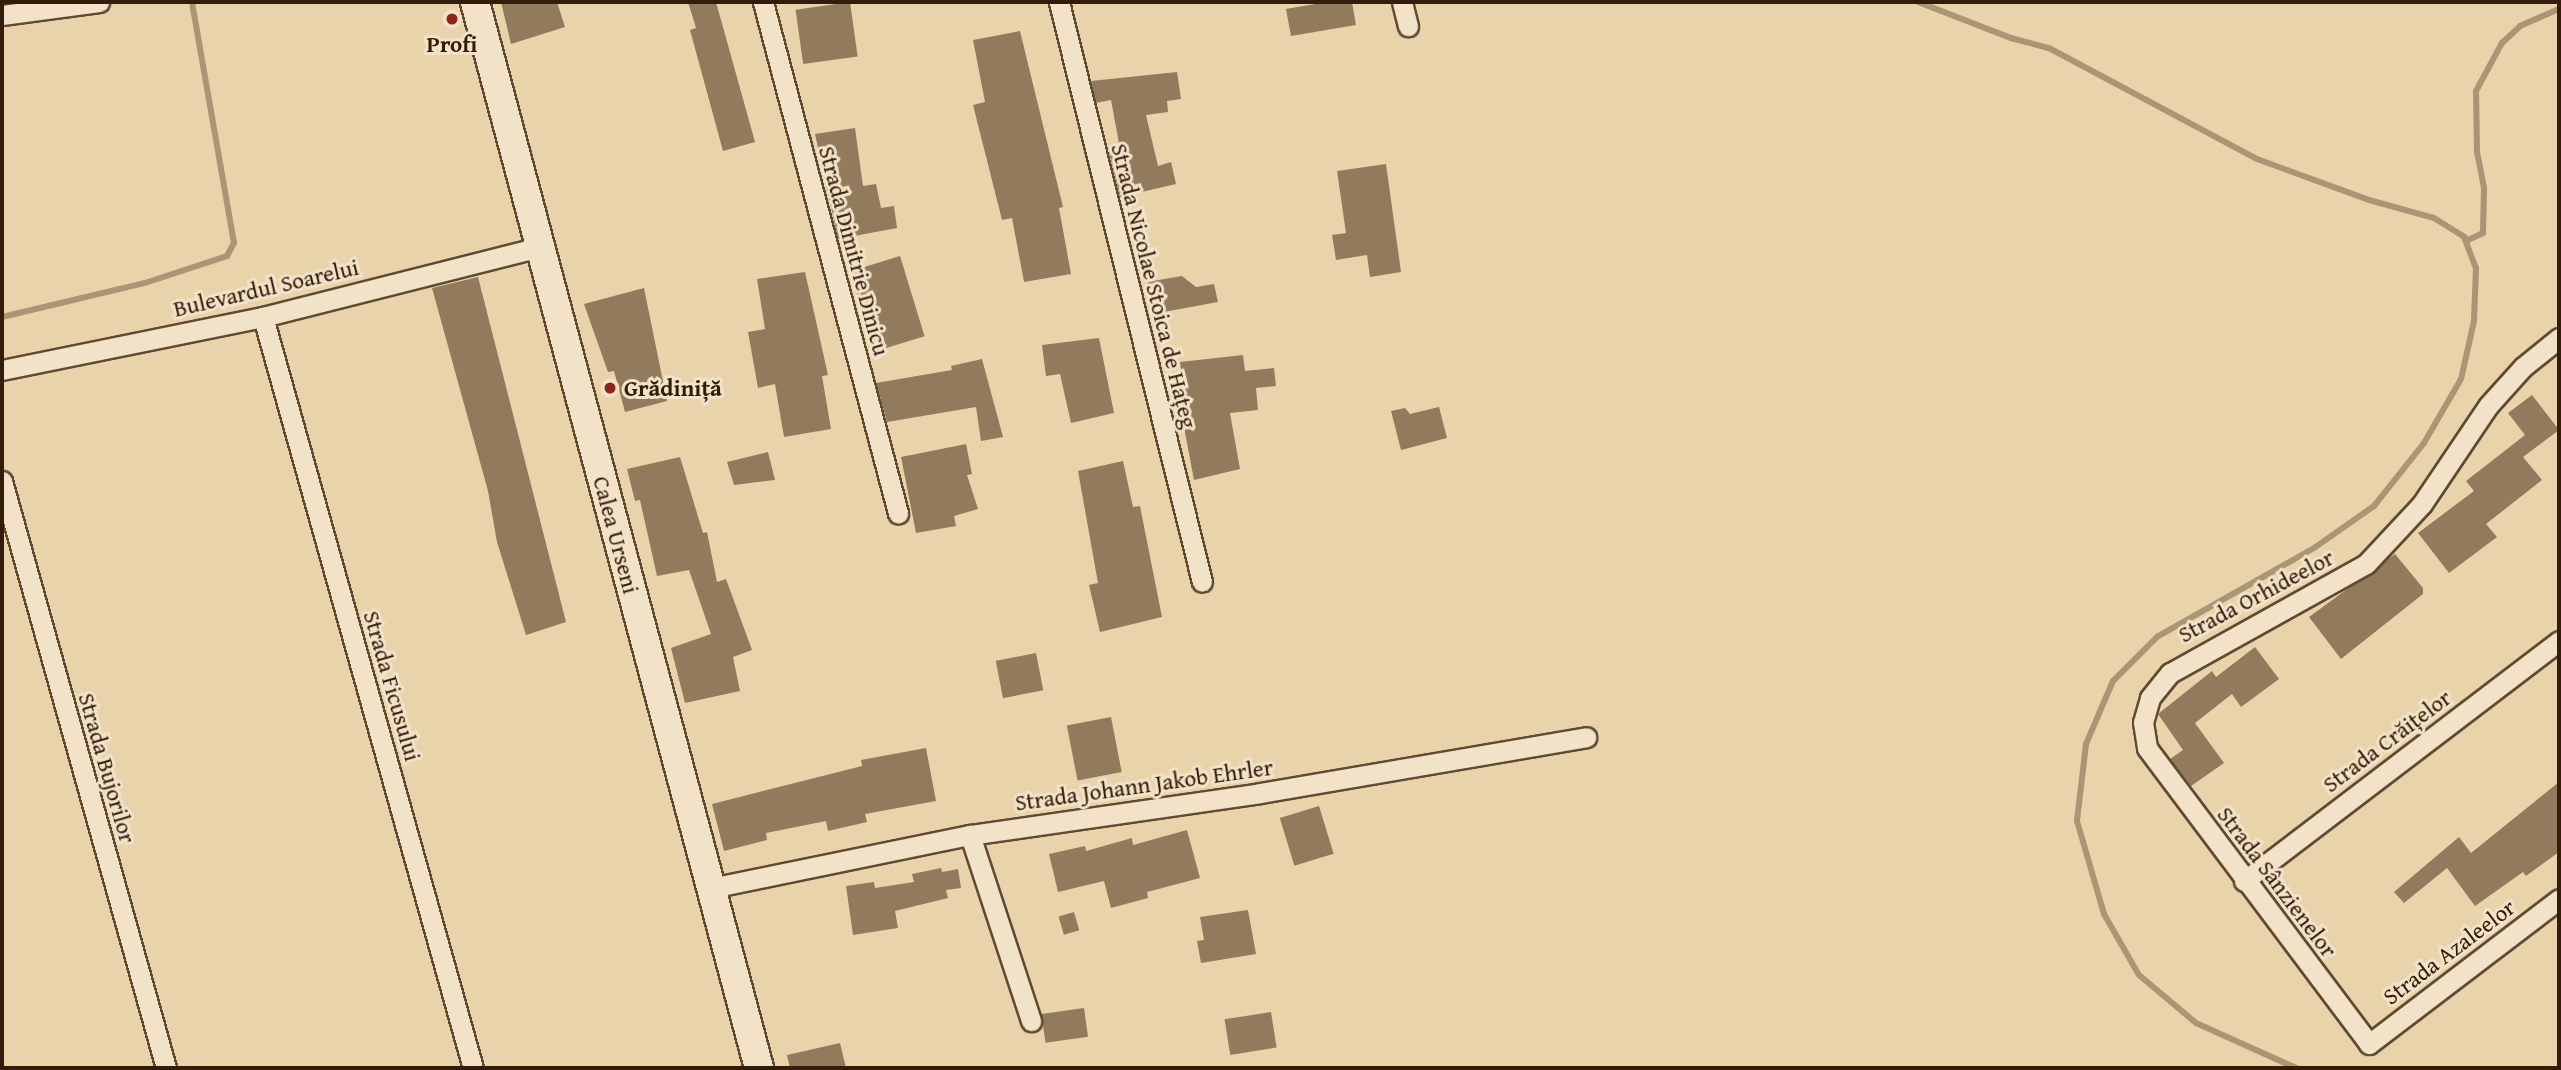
<!DOCTYPE html>
<html>
<head>
<meta charset="utf-8">
<style>
	body { margin:0 }
	#map { position:relative; width:2561px; height:1070px; overflow:hidden; background:#e9d3aa; font-family:"Gentium Book Plus",serif }
	div>[style] { position:absolute }
	.stream>* { height:6px; margin:-3px; padding:0 3px; transform-origin:3px; border-radius:3px; background:#ab9574 }
	.building>* { inset:0; background:#927b5d; transform-origin:0 0 }
	.roads { filter:drop-shadow(2px 0 #604a32) drop-shadow(-2px 0 #604a32) drop-shadow(0 2px #604a32) drop-shadow(0 -2px #604a32) }
	.street>* { height:19px; margin:-9.5px; padding:0 9.5px; transform-origin:9.5px; border-radius:9.5px; background:#f1e2c8 }
	.secondary>* { height:28px; margin:-14px; padding:0 14px; transform-origin:14px; border-radius:14px; background:#f1e2c8 }
	.dots>* { width:19px; height:19px; translate:-50% -50%; box-sizing:border-box; border:4px solid #f1e2c8; border-radius:50% }
	span { translate:-50% -50%; white-space:nowrap; text-align:center; line-height:1.15; -webkit-text-stroke:6px #f1e2c8; paint-order:stroke }
	.poi-label { font-size:23px; color:#331c0a; font-weight:700 }
	.left { translate:0 -50%; text-align:left }
	.street-label { font-size:23px; color:#331c0a }
	.frame { position:absolute; inset:0; border:4px solid #331c0a; pointer-events:none }
</style>
</head>
<body>
<div id="map">
	<div class="stream">
		<div style="left:1918px;top:2px;width:100px;rotate:21.2deg"></div>
		<div style="left:2011px;top:38px;width:39px;rotate:15deg"></div>
		<div style="left:2049px;top:48px;width:236px;rotate:28.1deg"></div>
		<div style="left:2257px;top:159px;width:119px;rotate:20.1deg"></div>
		<div style="left:2369px;top:200px;width:67px;rotate:15.5deg"></div>
		<div style="left:2434px;top:218px;width:36px;rotate:32deg"></div>
		<div style="left:2464px;top:237px;width:33px;rotate:69deg"></div>
		<div style="left:2476px;top:268px;width:53px;rotate:92.2deg"></div>
		<div style="left:2474px;top:321px;width:59px;rotate:102.6deg"></div>
		<div style="left:2461px;top:379px;width:74px;rotate:120deg"></div>
		<div style="left:2424px;top:443px;width:80px;rotate:128.4deg"></div>
		<div style="left:2374px;top:506px;width:73px;rotate:145deg"></div>
		<div style="left:2314px;top:548px;width:180px;rotate:150.5deg"></div>
		<div style="left:2157px;top:637px;width:62px;rotate:135deg"></div>
		<div style="left:2113px;top:681px;width:69px;rotate:113.2deg"></div>
		<div style="left:2086px;top:744px;width:78px;rotate:96.7deg"></div>
		<div style="left:2077px;top:821px;width:97px;rotate:73.8deg"></div>
		<div style="left:2104px;top:914px;width:70px;rotate:60.2deg"></div>
		<div style="left:2139px;top:975px;width:75px;rotate:40.1deg"></div>
		<div style="left:2196px;top:1023px;width:110px;rotate:24.2deg"></div>
		<div style="left:2466px;top:241px;width:19px;rotate:-25deg"></div>
		<div style="left:2483px;top:233px;width:45px;rotate:-88.7deg"></div>
		<div style="left:2484px;top:188px;width:37px;rotate:-101deg"></div>
		<div style="left:2477px;top:152px;width:61px;rotate:-90.9deg"></div>
		<div style="left:2476px;top:91px;width:55px;rotate:-61.6deg"></div>
		<div style="left:2502px;top:43px;width:25px;rotate:-43deg"></div>
		<div style="left:2520px;top:26px;width:43px;rotate:-23.6deg"></div>
		<div style="left:2px;top:317px;width:147px;rotate:-13.4deg"></div>
		<div style="left:145px;top:283px;width:86px;rotate:-18.2deg"></div>
		<div style="left:227px;top:256px;width:15px;rotate:-62deg"></div>
		<div style="left:234px;top:243px;width:245px;rotate:-99.9deg"></div>
	</div>
	<div class="building">
		<div style="clip-path:polygon(501px 2px,557px 2px,565px 27px,511px 44px)"></div>
		<div style="clip-path:polygon(688px 2px,716px 2px,755px 142px,723px 151px,690px 30px,696px 28px)"></div>
		<div style="left:850px;top:2px;width:55px;height:55px;rotate:82deg"></div>
		<div style="clip-path:polygon(1327px 2px,1352px 2px,1356px 25px,1291px 36px,1286px 9px)"></div>
		<div style="clip-path:polygon(1020px 31px,1063px 207px,1059px 208px,1071px 274px,1024px 282px,1012px 218px,1002px 220px,973px 105px,985px 102px,973px 40px)"></div>
		<div style="clip-path:polygon(1177px 72px,1181px 99px,1167px 101px,1168px 112px,1146px 115px,1158px 166px,1171px 162px,1176px 184px,1120px 197px,1109px 152px,1120px 149px,1111px 100px,1096px 103px,1091px 81px)"></div>
		<div style="clip-path:polygon(855px 128px,863px 186px,876px 184px,881px 208px,894px 206px,897px 228px,838px 239px,815px 134px)"></div>
		<div style="clip-path:polygon(1386px 164px,1401px 272px,1370px 277px,1367px 255px,1336px 260px,1332px 235px,1346px 233px,1337px 171px)"></div>
		<div style="left:900px;top:256px;width:84px;height:52px;rotate:73deg"></div>
		<div style="clip-path:polygon(805px 272px,828px 375px,822px 376px,831px 429px,784px 437px,775px 384px,758px 388px,748px 332px,765px 329px,757px 279px)"></div>
		<div style="clip-path:polygon(1182px 276px,1196px 287px,1214px 284px,1218px 302px,1153px 314px,1147px 282px)"></div>
		<div style="clip-path:polygon(478px 277px,566px 622px,526px 635px,497px 542px,488px 491px,432px 288px)"></div>
		<div style="clip-path:polygon(644px 288px,667px 401px,625px 412px,614px 371px,608px 372px,584px 304px)"></div>
		<div style="clip-path:polygon(1099px 338px,1114px 413px,1071px 423px,1060px 374px,1046px 376px,1042px 345px)"></div>
		<div style="clip-path:polygon(1243px 355px,1245px 371px,1274px 368px,1276px 386px,1256px 388px,1258px 410px,1230px 413px,1240px 469px,1194px 480px,1180px 406px,1185px 405px,1180px 362px)"></div>
		<div style="clip-path:polygon(982px 359px,1003px 437px,981px 441px,976px 407px,887px 422px,876px 383px,952px 370px,951px 366px)"></div>
		<div style="clip-path:polygon(2532px 395px,2559px 430px,2523px 457px,2542px 480px,2486px 524px,2497px 537px,2449px 573px,2418px 533px,2474px 491px,2466px 481px,2525px 435px,2508px 413px)"></div>
		<div style="clip-path:polygon(1439px 407px,1447px 438px,1401px 450px,1391px 411px,1405px 408px,1410px 414px)"></div>
		<div style="clip-path:polygon(966px 444px,972px 474px,967px 475px,978px 509px,954px 516px,956px 526px,916px 533px,901px 457px)"></div>
		<div style="clip-path:polygon(768px 452px,775px 480px,734px 485px,727px 462px)"></div>
		<div style="clip-path:polygon(680px 457px,703px 533px,707px 532px,717px 582px,726px 579px,752px 650px,733px 657px,740px 691px,685px 703px,671px 648px,711px 634px,689px 570px,657px 576px,640px 500px,635px 501px,627px 469px)"></div>
		<div style="clip-path:polygon(1123px 461px,1133px 507px,1140px 506px,1162px 617px,1100px 632px,1089px 585px,1098px 583px,1078px 471px)"></div>
		<div style="clip-path:polygon(2395px 554px,2423px 588px,2423px 594px,2341px 659px,2309px 617px)"></div>
		<div style="clip-path:polygon(2255px 647px,2279px 679px,2241px 707px,2232px 694px,2195px 723px,2224px 763px,2191px 786px,2170px 759px,2183px 750px,2158px 714px,2212px 671px,2216px 677px)"></div>
		<div style="left:1036px;top:653px;width:38px;height:41px;rotate:79deg"></div>
		<div style="left:1111px;top:717px;width:56px;height:45px;rotate:79deg"></div>
		<div style="clip-path:polygon(926px 748px,936px 801px,865px 814px,867px 822px,828px 831px,826px 821px,766px 833px,767px 840px,724px 851px,712px 804px,862px 766px,861px 760px)"></div>
		<div style="clip-path:polygon(2559px 782px,2559px 852px,2526px 876px,2523px 872px,2475px 906px,2447px 868px,2404px 903px,2394px 892px,2459px 837px,2471px 853px)"></div>
		<div style="left:1319px;top:806px;width:50px;height:41px;rotate:73deg"></div>
		<div style="clip-path:polygon(1187px 830px,1200px 878px,1147px 892px,1148px 898px,1111px 908px,1104px 881px,1058px 892px,1049px 854px,1085px 846px,1086px 851px,1132px 838px,1133px 845px)"></div>
		<div style="clip-path:polygon(941px 868px,942px 872px,958px 869px,961px 888px,946px 890px,948px 898px,895px 911px,898px 928px,853px 935px,846px 886px,874px 882px,875px 888px,914px 882px,912px 874px)"></div>
		<div style="clip-path:polygon(1248px 910px,1256px 954px,1201px 963px,1197px 941px,1204px 940px,1200px 917px)"></div>
		<div style="left:1074px;top:912px;width:19px;height:16px;rotate:74deg"></div>
		<div style="left:1084px;top:1008px;width:29px;height:43px;rotate:82deg"></div>
		<div style="left:1271px;top:1012px;width:36px;height:47px;rotate:81deg"></div>
		<div style="clip-path:polygon(840px 1043px,846px 1068px,790px 1068px,787px 1055px)"></div>
	</div>
	<div class="roads">
		<div class="street">
			<div style="left:763px;top:2px;width:529px;rotate:75.2deg"></div>
			<div style="left:1059px;top:2px;width:597px;rotate:76.15deg"></div>
			<div style="left:1402px;top:2px;width:25px;rotate:76deg"></div>
			<div style="left:2px;top:15px;width:98px;rotate:-7.6deg"></div>
			<div style="left:263px;top:317px;width:780px;rotate:74.38deg"></div>
			<div style="left:2559px;top:338px;width:46px;rotate:141.1deg"></div>
			<div style="left:2523px;top:367px;width:52px;rotate:131.9deg"></div>
			<div style="left:2488px;top:406px;width:118px;rotate:124deg"></div>
			<div style="left:2422px;top:504px;width:82px;rotate:133deg"></div>
			<div style="left:2366px;top:564px;width:224px;rotate:150.9deg"></div>
			<div style="left:2170px;top:673px;width:32px;rotate:129deg"></div>
			<div style="left:2150px;top:698px;width:25px;rotate:106deg"></div>
			<div style="left:2143px;top:722px;width:26px;rotate:81deg"></div>
			<div style="left:2147px;top:748px;width:370px;rotate:53.1deg"></div>
			<div style="left:2369px;top:1044px;width:239px;rotate:-37.3deg"></div>
			<div style="left:2px;top:370px;width:266px;rotate:-11.5deg"></div>
			<div style="left:263px;top:317px;width:285px;rotate:-14.2deg"></div>
			<div style="left:2px;top:481px;width:609px;rotate:74.39deg"></div>
			<div style="left:970px;top:835px;width:196px;rotate:71.8deg"></div>
			<div style="left:2244px;top:881px;width:396px;rotate:-37.3deg"></div>
			<div style="left:711px;top:888px;width:264px;rotate:-11.6deg"></div>
			<div style="left:970px;top:835px;width:293px;rotate:-8.2deg"></div>
			<div style="left:1260px;top:793px;width:331px;rotate:-9.7deg"></div>
		</div>
		<div class="secondary">
			<div style="left:475px;top:2px;width:1103px;rotate:75.08deg"></div>
		</div>
	</div>
	<div class="dots">
		<div style="left:452px;top:19px;background:#8f2418"></div>
		<div style="left:610px;top:388px;background:#8f2418"></div>
	</div>
	<div class="poi-label">
		<span style="left:452px;top:44px">Profi</span>
		<span class="left" style="left:624px;top:388px">Grădiniță</span>
	</div>
	<div class="street-label">
		<span style="left:854px;top:251px;rotate:75deg">Strada Dimitrie Dinicu</span>
		<span style="left:1154px;top:286px;rotate:76deg">Strada Nicolae Stoica de Hațeg</span>
		<span style="left:266px;top:288px;rotate:-13deg">Bulevardul Soarelui</span>
		<span style="left:616px;top:535px;rotate:75deg">Calea Urseni</span>
		<span style="left:2256px;top:596px;rotate:-28deg">Strada Orhideelor</span>
		<span style="left:392px;top:686px;rotate:74deg">Strada Ficusului</span>
		<span style="left:2387px;top:741px;rotate:-37deg">Strada Crăițelor</span>
		<span style="left:107px;top:768px;rotate:74deg">Strada Bujorilor</span>
		<span style="left:1144px;top:785px;rotate:-8deg">Strada Johann Jakob Ehrler</span>
		<span style="left:2277px;top:882px;rotate:53deg">Strada Sânzienelor</span>
		<span style="left:2449px;top:952px;rotate:-37deg">Strada Azaleelor</span>
	</div>
	<div class="frame"></div>
</div>
</body>
</html>
